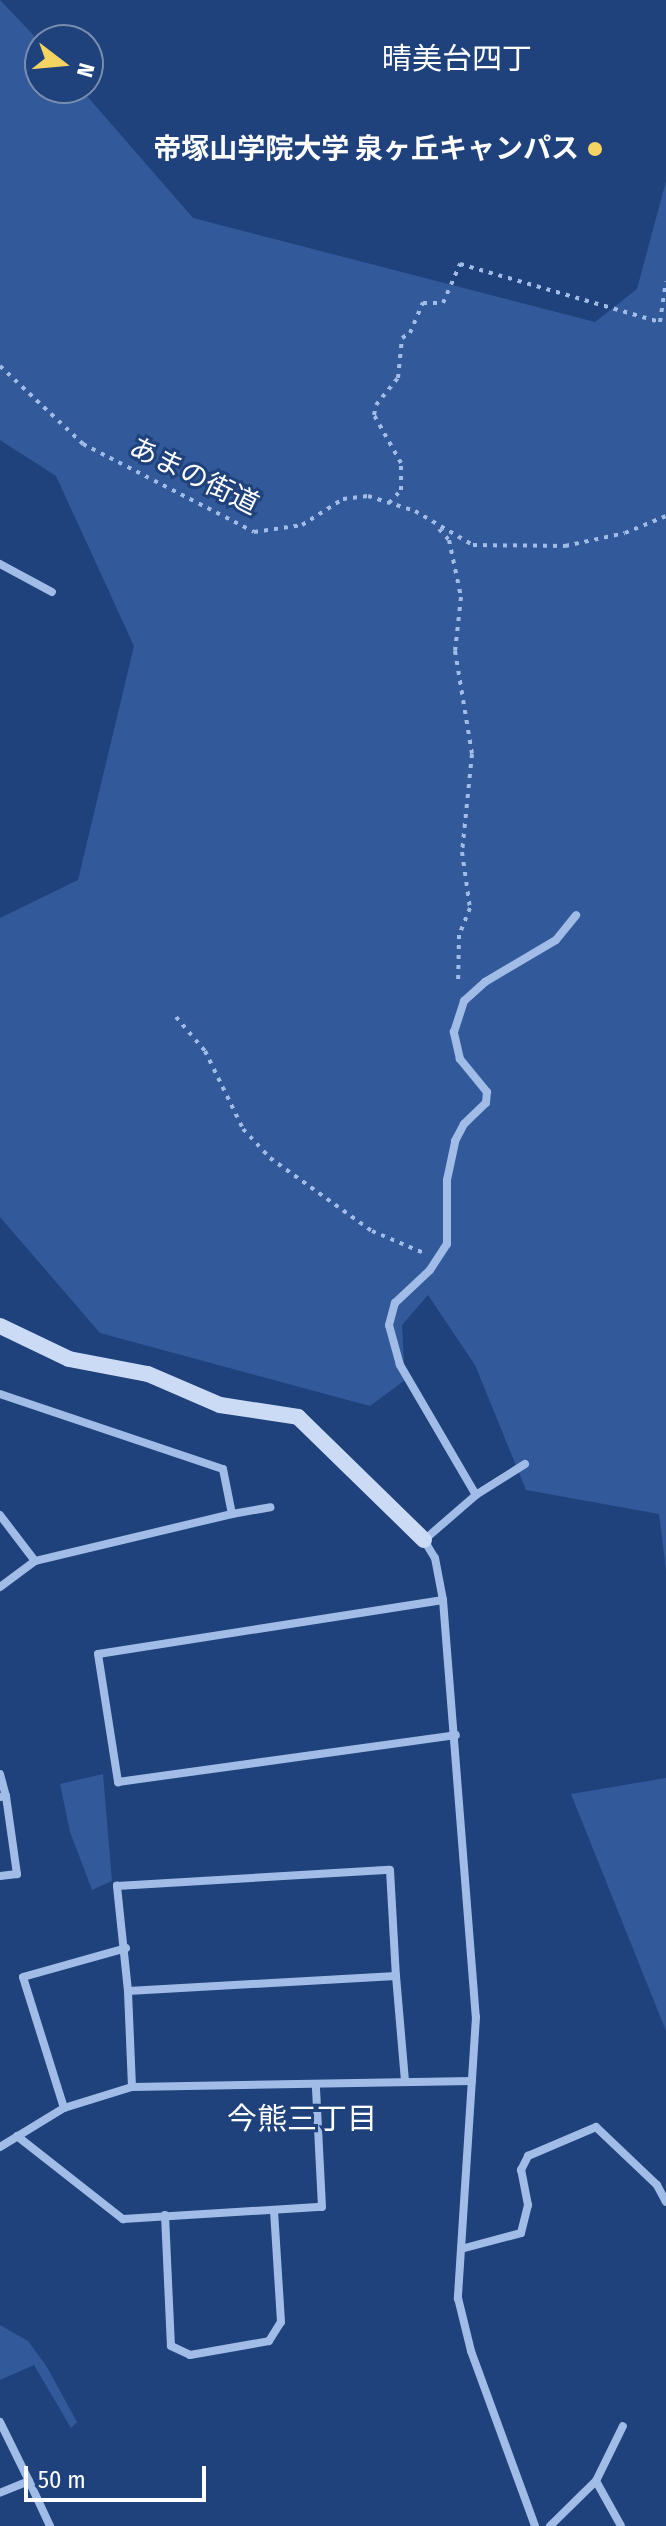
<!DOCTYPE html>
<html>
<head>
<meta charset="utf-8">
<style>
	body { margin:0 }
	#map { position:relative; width:666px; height:2526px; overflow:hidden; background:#1f417c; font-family:"Fira Sans Condensed","Noto Sans JP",sans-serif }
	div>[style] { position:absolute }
	.green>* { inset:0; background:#325a9a }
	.path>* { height:4px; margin-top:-2px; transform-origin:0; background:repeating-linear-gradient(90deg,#a1bce7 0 4px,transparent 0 10px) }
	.street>* { height:8px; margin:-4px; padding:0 4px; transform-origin:4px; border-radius:4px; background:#a1bce7 }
	.secondary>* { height:16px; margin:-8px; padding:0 8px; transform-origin:8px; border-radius:8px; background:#cbdbf5 }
	.dots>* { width:22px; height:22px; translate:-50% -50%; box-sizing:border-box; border:4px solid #1f417c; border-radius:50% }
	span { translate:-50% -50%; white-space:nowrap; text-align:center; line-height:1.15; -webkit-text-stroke:6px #1f417c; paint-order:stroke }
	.poi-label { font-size:28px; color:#fff; font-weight:700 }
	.right { translate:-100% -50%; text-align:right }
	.street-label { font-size:28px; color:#fff }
	.neighbourhood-label { font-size:30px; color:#fff }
	.north { position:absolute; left:24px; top:24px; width:80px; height:80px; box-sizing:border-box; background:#1f417c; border:2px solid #798db0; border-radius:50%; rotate:106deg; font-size:22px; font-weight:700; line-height:32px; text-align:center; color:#fff }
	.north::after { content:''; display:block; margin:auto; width:28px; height:36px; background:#f5d461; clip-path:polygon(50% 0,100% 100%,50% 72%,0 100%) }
	.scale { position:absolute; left:24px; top:2466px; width:182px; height:36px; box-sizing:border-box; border:4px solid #fff; border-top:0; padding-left:10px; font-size:24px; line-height:28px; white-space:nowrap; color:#fff; -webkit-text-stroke:6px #1f417c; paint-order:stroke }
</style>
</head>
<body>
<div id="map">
	<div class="green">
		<div style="clip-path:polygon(0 0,40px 42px,40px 88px,80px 88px,193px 218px,595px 322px,637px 289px,666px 181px,666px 1570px,659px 1514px,526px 1490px,475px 1365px,428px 1295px,402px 1325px,405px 1380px,370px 1406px,100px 1333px,0 1217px,0 918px,78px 880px,134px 646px,56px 476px,0 440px)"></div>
		<div style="clip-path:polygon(103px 1774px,112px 1881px,92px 1890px,70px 1832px,60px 1784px)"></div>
		<div style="clip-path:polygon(666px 1778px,666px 2031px,571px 1794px)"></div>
		<div style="clip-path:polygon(0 2325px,28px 2341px,47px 2367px,77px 2422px,71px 2428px,34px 2365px,0 2380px)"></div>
	</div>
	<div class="path">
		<div style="left:0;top:366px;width:114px;rotate:43.2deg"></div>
		<div style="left:83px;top:444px;width:192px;rotate:27.2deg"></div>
		<div style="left:254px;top:532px;width:49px;rotate:-8.3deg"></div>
		<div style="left:302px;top:525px;width:49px;rotate:-32.4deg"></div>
		<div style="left:343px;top:499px;width:25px;rotate:-7deg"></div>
		<div style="left:368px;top:496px;width:49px;rotate:17.7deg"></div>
		<div style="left:415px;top:511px;width:67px;rotate:30.4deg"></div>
		<div style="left:473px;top:545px;width:92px;rotate:0.6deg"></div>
		<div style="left:565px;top:546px;width:61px;rotate:-12.2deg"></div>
		<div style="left:625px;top:533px;width:44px;rotate:-22.5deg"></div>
		<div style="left:389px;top:503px;width:18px;rotate:-47deg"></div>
		<div style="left:401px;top:490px;width:27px;rotate:-90deg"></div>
		<div style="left:401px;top:463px;width:55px;rotate:-119.4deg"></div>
		<div style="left:374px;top:415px;width:10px;rotate:-79deg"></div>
		<div style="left:376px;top:405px;width:35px;rotate:-51deg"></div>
		<div style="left:398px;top:378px;width:40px;rotate:-84.3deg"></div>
		<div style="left:402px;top:338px;width:9px;rotate:-32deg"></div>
		<div style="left:410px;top:333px;width:33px;rotate:-67deg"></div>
		<div style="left:423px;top:303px;width:20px"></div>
		<div style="left:443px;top:303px;width:43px;rotate:-66.4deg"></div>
		<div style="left:460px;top:264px;width:208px;rotate:16.2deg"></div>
		<div style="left:660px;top:322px;width:41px;rotate:-81.7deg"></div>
		<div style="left:439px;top:529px;width:15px;rotate:48deg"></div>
		<div style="left:449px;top:540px;width:58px;rotate:78.1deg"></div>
		<div style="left:461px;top:597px;width:54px;rotate:96.3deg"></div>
		<div style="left:455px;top:651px;width:104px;rotate:80.6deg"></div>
		<div style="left:472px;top:754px;width:99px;rotate:95.8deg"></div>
		<div style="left:462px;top:852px;width:57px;rotate:81.9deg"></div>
		<div style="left:470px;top:908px;width:29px;rotate:112deg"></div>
		<div style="left:459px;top:935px;width:50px;rotate:91.1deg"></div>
		<div style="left:176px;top:1017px;width:45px;rotate:49.5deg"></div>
		<div style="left:205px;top:1051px;width:87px;rotate:64deg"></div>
		<div style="left:243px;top:1129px;width:40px;rotate:47deg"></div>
		<div style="left:270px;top:1158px;width:125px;rotate:35.6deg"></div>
		<div style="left:372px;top:1231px;width:56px;rotate:22.9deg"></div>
	</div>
	<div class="street">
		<div style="left:0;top:564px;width:59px;rotate:28.3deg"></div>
		<div style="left:0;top:1394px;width:235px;rotate:18.6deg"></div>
		<div style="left:223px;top:1469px;width:46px;rotate:78.7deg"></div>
		<div style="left:232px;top:1514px;width:203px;rotate:166.6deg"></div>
		<div style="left:35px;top:1561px;width:58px;rotate:-127.3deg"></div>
		<div style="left:525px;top:1464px;width:58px;rotate:147.7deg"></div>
		<div style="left:476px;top:1495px;width:69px;rotate:139.1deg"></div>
		<div style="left:424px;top:1540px;width:21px;rotate:59deg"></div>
		<div style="left:435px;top:1558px;width:43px;rotate:79.2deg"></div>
		<div style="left:443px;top:1600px;width:418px;rotate:85.5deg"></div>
		<div style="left:476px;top:2017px;width:282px;rotate:93.7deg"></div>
		<div style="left:458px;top:2298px;width:55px;rotate:76.2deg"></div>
		<div style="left:471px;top:2351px;width:186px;rotate:69.9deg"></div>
		<div style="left:476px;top:1495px;width:151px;rotate:-120.3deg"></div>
		<div style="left:400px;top:1365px;width:41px;rotate:-105.4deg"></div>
		<div style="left:389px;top:1325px;width:23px;rotate:-75deg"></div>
		<div style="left:395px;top:1303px;width:48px;rotate:-43.3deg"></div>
		<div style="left:430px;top:1270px;width:31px;rotate:-57deg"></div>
		<div style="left:447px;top:1244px;width:64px;rotate:-90deg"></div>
		<div style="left:447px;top:1180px;width:40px;rotate:-78deg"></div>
		<div style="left:455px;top:1141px;width:19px;rotate:-62deg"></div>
		<div style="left:464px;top:1124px;width:30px;rotate:-44deg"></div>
		<div style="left:486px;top:1103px;width:11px;rotate:-85deg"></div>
		<div style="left:487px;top:1092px;width:43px;rotate:-129.3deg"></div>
		<div style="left:460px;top:1059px;width:28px;rotate:-103deg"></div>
		<div style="left:454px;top:1032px;width:33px;rotate:-72deg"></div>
		<div style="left:464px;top:1001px;width:28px;rotate:-42deg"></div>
		<div style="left:485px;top:982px;width:82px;rotate:-30.6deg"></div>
		<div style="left:556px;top:940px;width:32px;rotate:-51deg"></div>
		<div style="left:232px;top:1514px;width:39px;rotate:-10deg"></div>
		<div style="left:0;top:1587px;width:44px;rotate:-36.6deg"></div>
		<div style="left:443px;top:1600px;width:349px;rotate:171.1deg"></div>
		<div style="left:98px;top:1654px;width:130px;rotate:81.1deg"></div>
		<div style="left:118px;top:1782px;width:341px;rotate:-7.9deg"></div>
		<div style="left:0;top:1774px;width:23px;rotate:75deg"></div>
		<div style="left:0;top:1797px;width:6px;rotate:-9deg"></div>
		<div style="left:6px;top:1796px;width:79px;rotate:82deg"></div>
		<div style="left:17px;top:1874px;width:17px;rotate:173deg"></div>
		<div style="left:128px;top:1991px;width:106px;rotate:-96deg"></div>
		<div style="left:117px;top:1886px;width:273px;rotate:-3.4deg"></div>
		<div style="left:390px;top:1870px;width:106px;rotate:86.8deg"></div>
		<div style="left:132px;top:2087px;width:96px;rotate:-92.4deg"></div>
		<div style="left:128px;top:1991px;width:268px;rotate:-3.2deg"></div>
		<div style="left:396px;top:1976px;width:105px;rotate:85.1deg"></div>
		<div style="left:64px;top:2108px;width:137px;rotate:-107.4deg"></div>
		<div style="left:23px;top:1977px;width:107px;rotate:-15.7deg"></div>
		<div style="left:17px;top:2136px;width:135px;rotate:38.1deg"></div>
		<div style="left:123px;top:2219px;width:199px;rotate:-3.5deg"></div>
		<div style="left:322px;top:2207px;width:120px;rotate:-92.9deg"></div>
		<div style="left:0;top:2147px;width:75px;rotate:-31.4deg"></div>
		<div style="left:64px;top:2108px;width:71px;rotate:-17.2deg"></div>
		<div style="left:132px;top:2087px;width:340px;rotate:-1deg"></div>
		<div style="left:165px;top:2215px;width:131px;rotate:87.4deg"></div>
		<div style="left:171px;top:2346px;width:21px;rotate:25deg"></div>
		<div style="left:190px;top:2355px;width:80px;rotate:-10deg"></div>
		<div style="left:269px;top:2341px;width:22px;rotate:-58deg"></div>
		<div style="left:281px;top:2322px;width:111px;rotate:-93.6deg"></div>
		<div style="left:461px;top:2249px;width:62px;rotate:-14.9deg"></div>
		<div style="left:521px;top:2233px;width:29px;rotate:-76deg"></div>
		<div style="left:528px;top:2205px;width:36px;rotate:-101deg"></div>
		<div style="left:521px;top:2170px;width:16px;rotate:-63deg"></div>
		<div style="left:528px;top:2156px;width:74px;rotate:-23.1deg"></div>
		<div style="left:596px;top:2127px;width:84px;rotate:43.6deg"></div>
		<div style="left:657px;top:2185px;width:19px;rotate:62deg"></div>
		<div style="left:0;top:2422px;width:66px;rotate:63.8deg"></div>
		<div style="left:29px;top:2481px;width:31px;rotate:158deg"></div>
		<div style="left:29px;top:2481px;width:50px;rotate:65deg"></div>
		<div style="left:596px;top:2481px;width:51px;rotate:60.9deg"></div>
		<div style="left:550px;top:2526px;width:64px;rotate:-44.4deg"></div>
		<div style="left:596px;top:2481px;width:61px;rotate:-63.9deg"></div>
	</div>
	<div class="secondary">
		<div style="left:0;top:1326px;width:76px;rotate:25.6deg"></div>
		<div style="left:69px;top:1359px;width:80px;rotate:10.8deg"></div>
		<div style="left:148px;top:1374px;width:78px;rotate:23.3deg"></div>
		<div style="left:220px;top:1405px;width:79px;rotate:8.7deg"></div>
		<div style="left:298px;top:1417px;width:176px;rotate:44.3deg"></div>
	</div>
	<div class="dots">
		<div style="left:595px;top:149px;background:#f5d461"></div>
	</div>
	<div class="poi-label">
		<span class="right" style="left:579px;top:149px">帝塚山学院大学 泉ヶ丘キャンパス</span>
	</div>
	<div class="street-label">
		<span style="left:194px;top:476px;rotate:26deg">あまの街道</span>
	</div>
	<div class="neighbourhood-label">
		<span style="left:457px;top:59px">晴美台四丁</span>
		<span style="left:302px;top:2119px">今熊三丁目</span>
	</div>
	<div class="north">N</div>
	<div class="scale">50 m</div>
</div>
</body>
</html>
